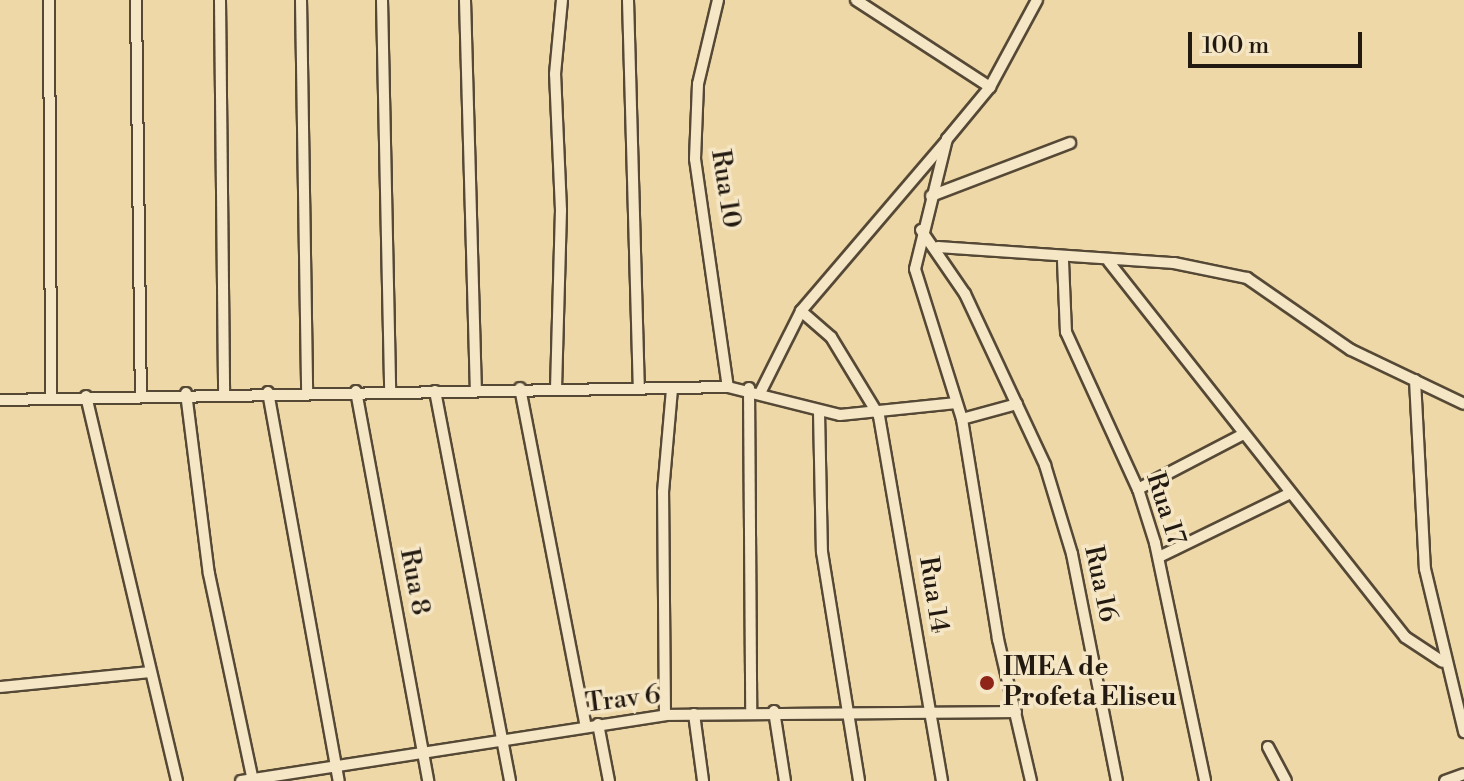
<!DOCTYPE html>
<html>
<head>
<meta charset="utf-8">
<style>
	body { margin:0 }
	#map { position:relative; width:1464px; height:781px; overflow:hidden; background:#efd8a7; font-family:"Libre Bodoni",serif }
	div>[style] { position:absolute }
	.roads { filter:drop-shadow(2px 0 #554936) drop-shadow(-2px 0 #554936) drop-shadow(0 2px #554936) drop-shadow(0 -2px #554936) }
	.street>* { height:10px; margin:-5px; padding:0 5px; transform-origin:5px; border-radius:5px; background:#f5e6c6 }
	.dots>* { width:22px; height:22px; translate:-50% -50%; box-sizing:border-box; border:4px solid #f5e6c6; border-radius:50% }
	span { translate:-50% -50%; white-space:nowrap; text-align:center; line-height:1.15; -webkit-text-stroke:7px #f5e6c6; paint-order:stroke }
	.street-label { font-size:26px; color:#221910 }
	.poi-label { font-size:26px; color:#221910; font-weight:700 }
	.left { translate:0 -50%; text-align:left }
	.scale { position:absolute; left:1188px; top:32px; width:174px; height:36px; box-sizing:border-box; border:4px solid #221910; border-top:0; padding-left:10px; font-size:24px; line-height:28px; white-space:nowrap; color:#221910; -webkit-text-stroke:6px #f5e6c6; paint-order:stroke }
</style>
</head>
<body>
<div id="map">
	<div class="roads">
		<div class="street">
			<div style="left:49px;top:0;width:399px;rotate:89.7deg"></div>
			<div style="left:136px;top:0;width:393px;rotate:89.3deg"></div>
			<div style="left:220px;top:0;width:393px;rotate:89.4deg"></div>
			<div style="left:301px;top:0;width:392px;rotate:89.1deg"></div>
			<div style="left:382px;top:0;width:390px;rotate:88.8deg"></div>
			<div style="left:465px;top:0;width:387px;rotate:88.4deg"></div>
			<div style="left:628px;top:0;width:388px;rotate:88.4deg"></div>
			<div style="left:718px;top:0;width:86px;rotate:103.4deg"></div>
			<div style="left:698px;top:84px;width:75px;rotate:92.3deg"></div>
			<div style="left:695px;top:159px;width:230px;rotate:81.8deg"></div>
			<div style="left:856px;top:0;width:160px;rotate:33deg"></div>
			<div style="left:931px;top:196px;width:149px;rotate:-20.9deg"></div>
			<div style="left:921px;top:230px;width:78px;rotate:55.5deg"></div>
			<div style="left:965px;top:294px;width:189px;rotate:64.9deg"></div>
			<div style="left:1045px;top:465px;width:93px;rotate:73.1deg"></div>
			<div style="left:1072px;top:554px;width:231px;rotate:78.8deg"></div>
			<div style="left:938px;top:247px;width:237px;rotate:3.9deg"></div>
			<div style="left:1174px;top:263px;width:75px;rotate:11.6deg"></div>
			<div style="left:1247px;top:278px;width:126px;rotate:34.7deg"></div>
			<div style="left:1351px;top:350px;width:125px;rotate:25.5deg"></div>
			<div style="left:1063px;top:261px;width:71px;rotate:87.6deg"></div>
			<div style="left:1066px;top:332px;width:173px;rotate:65.4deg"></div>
			<div style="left:1138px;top:489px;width:57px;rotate:72.5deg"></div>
			<div style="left:1155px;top:543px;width:243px;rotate:78.1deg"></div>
			<div style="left:1109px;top:262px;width:478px;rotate:51.7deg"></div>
			<div style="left:1405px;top:637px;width:45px;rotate:33.3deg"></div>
			<div style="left:801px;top:311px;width:40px;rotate:41deg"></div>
			<div style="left:831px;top:337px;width:92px;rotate:58.7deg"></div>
			<div style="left:879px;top:416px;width:370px;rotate:80.2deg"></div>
			<div style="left:1415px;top:380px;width:189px;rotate:87deg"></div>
			<div style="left:1425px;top:569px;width:168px;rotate:76.5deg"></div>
			<div style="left:520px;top:388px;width:344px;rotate:79deg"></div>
			<div style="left:749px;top:388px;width:321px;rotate:89.6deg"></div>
			<div style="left:556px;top:389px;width:179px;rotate:-88.4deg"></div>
			<div style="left:561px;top:210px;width:136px;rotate:-92.5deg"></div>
			<div style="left:555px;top:74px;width:74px;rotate:-84.6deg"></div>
			<div style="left:356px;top:391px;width:397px;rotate:79.5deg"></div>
			<div style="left:435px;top:391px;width:397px;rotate:79.1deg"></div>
			<div style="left:761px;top:391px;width:89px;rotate:-63.4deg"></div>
			<div style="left:801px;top:311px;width:223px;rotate:-49.5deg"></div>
			<div style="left:268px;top:392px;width:395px;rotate:79.7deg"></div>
			<div style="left:186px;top:393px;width:182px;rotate:82.8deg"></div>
			<div style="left:209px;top:574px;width:212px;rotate:78deg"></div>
			<div style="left:86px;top:396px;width:396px;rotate:76.7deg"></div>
			<div style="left:0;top:400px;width:728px;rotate:-1.02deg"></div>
			<div style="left:728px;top:387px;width:115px;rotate:14deg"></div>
			<div style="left:840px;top:415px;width:117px;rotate:-5.9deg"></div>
			<div style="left:819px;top:412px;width:140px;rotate:88.8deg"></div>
			<div style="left:822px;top:552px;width:232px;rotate:80.8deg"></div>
			<div style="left:962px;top:419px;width:57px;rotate:-15.3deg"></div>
			<div style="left:1138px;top:489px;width:115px;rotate:-27.5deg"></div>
			<div style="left:1159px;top:557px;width:144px;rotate:-25.9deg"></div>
			<div style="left:0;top:687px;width:151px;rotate:-5.7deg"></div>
			<div style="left:774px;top:711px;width:71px;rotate:81.1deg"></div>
			<div style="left:694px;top:714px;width:68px;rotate:82.3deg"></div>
			<div style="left:665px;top:715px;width:223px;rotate:-90.5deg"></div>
			<div style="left:663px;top:492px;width:102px;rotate:-85deg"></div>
			<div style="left:598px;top:724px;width:58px;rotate:79.1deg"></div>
			<div style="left:1268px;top:747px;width:38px;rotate:62deg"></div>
			<div style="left:241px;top:781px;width:429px;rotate:-8.8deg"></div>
			<div style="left:665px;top:715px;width:351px;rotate:-0.5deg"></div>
			<div style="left:1031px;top:781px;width:146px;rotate:-103.1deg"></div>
			<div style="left:998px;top:639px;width:223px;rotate:-99.3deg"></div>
			<div style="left:962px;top:419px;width:157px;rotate:-107.4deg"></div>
			<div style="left:915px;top:269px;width:134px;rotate:-76.2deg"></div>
			<div style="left:947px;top:139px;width:67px;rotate:-50.4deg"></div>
			<div style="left:990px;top:87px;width:99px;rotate:-61.6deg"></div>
			<div style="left:1445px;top:781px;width:20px;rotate:-20deg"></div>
		</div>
	</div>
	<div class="dots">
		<div style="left:987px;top:683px;background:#8f2418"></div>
	</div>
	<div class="street-label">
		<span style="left:725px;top:189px;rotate:81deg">Rua 10</span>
		<span style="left:1165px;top:509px;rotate:72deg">Rua 17</span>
		<span style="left:414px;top:582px;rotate:79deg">Rua 8</span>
		<span style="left:1100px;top:584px;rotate:78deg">Rua 16</span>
		<span style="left:933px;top:595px;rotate:81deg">Rua 14</span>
		<span style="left:623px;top:700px;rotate:-7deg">Trav 6</span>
	</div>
	<div class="poi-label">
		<span class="left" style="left:1003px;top:683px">IMEA de<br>Profeta Eliseu</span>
	</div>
	<div class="scale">100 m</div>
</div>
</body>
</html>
